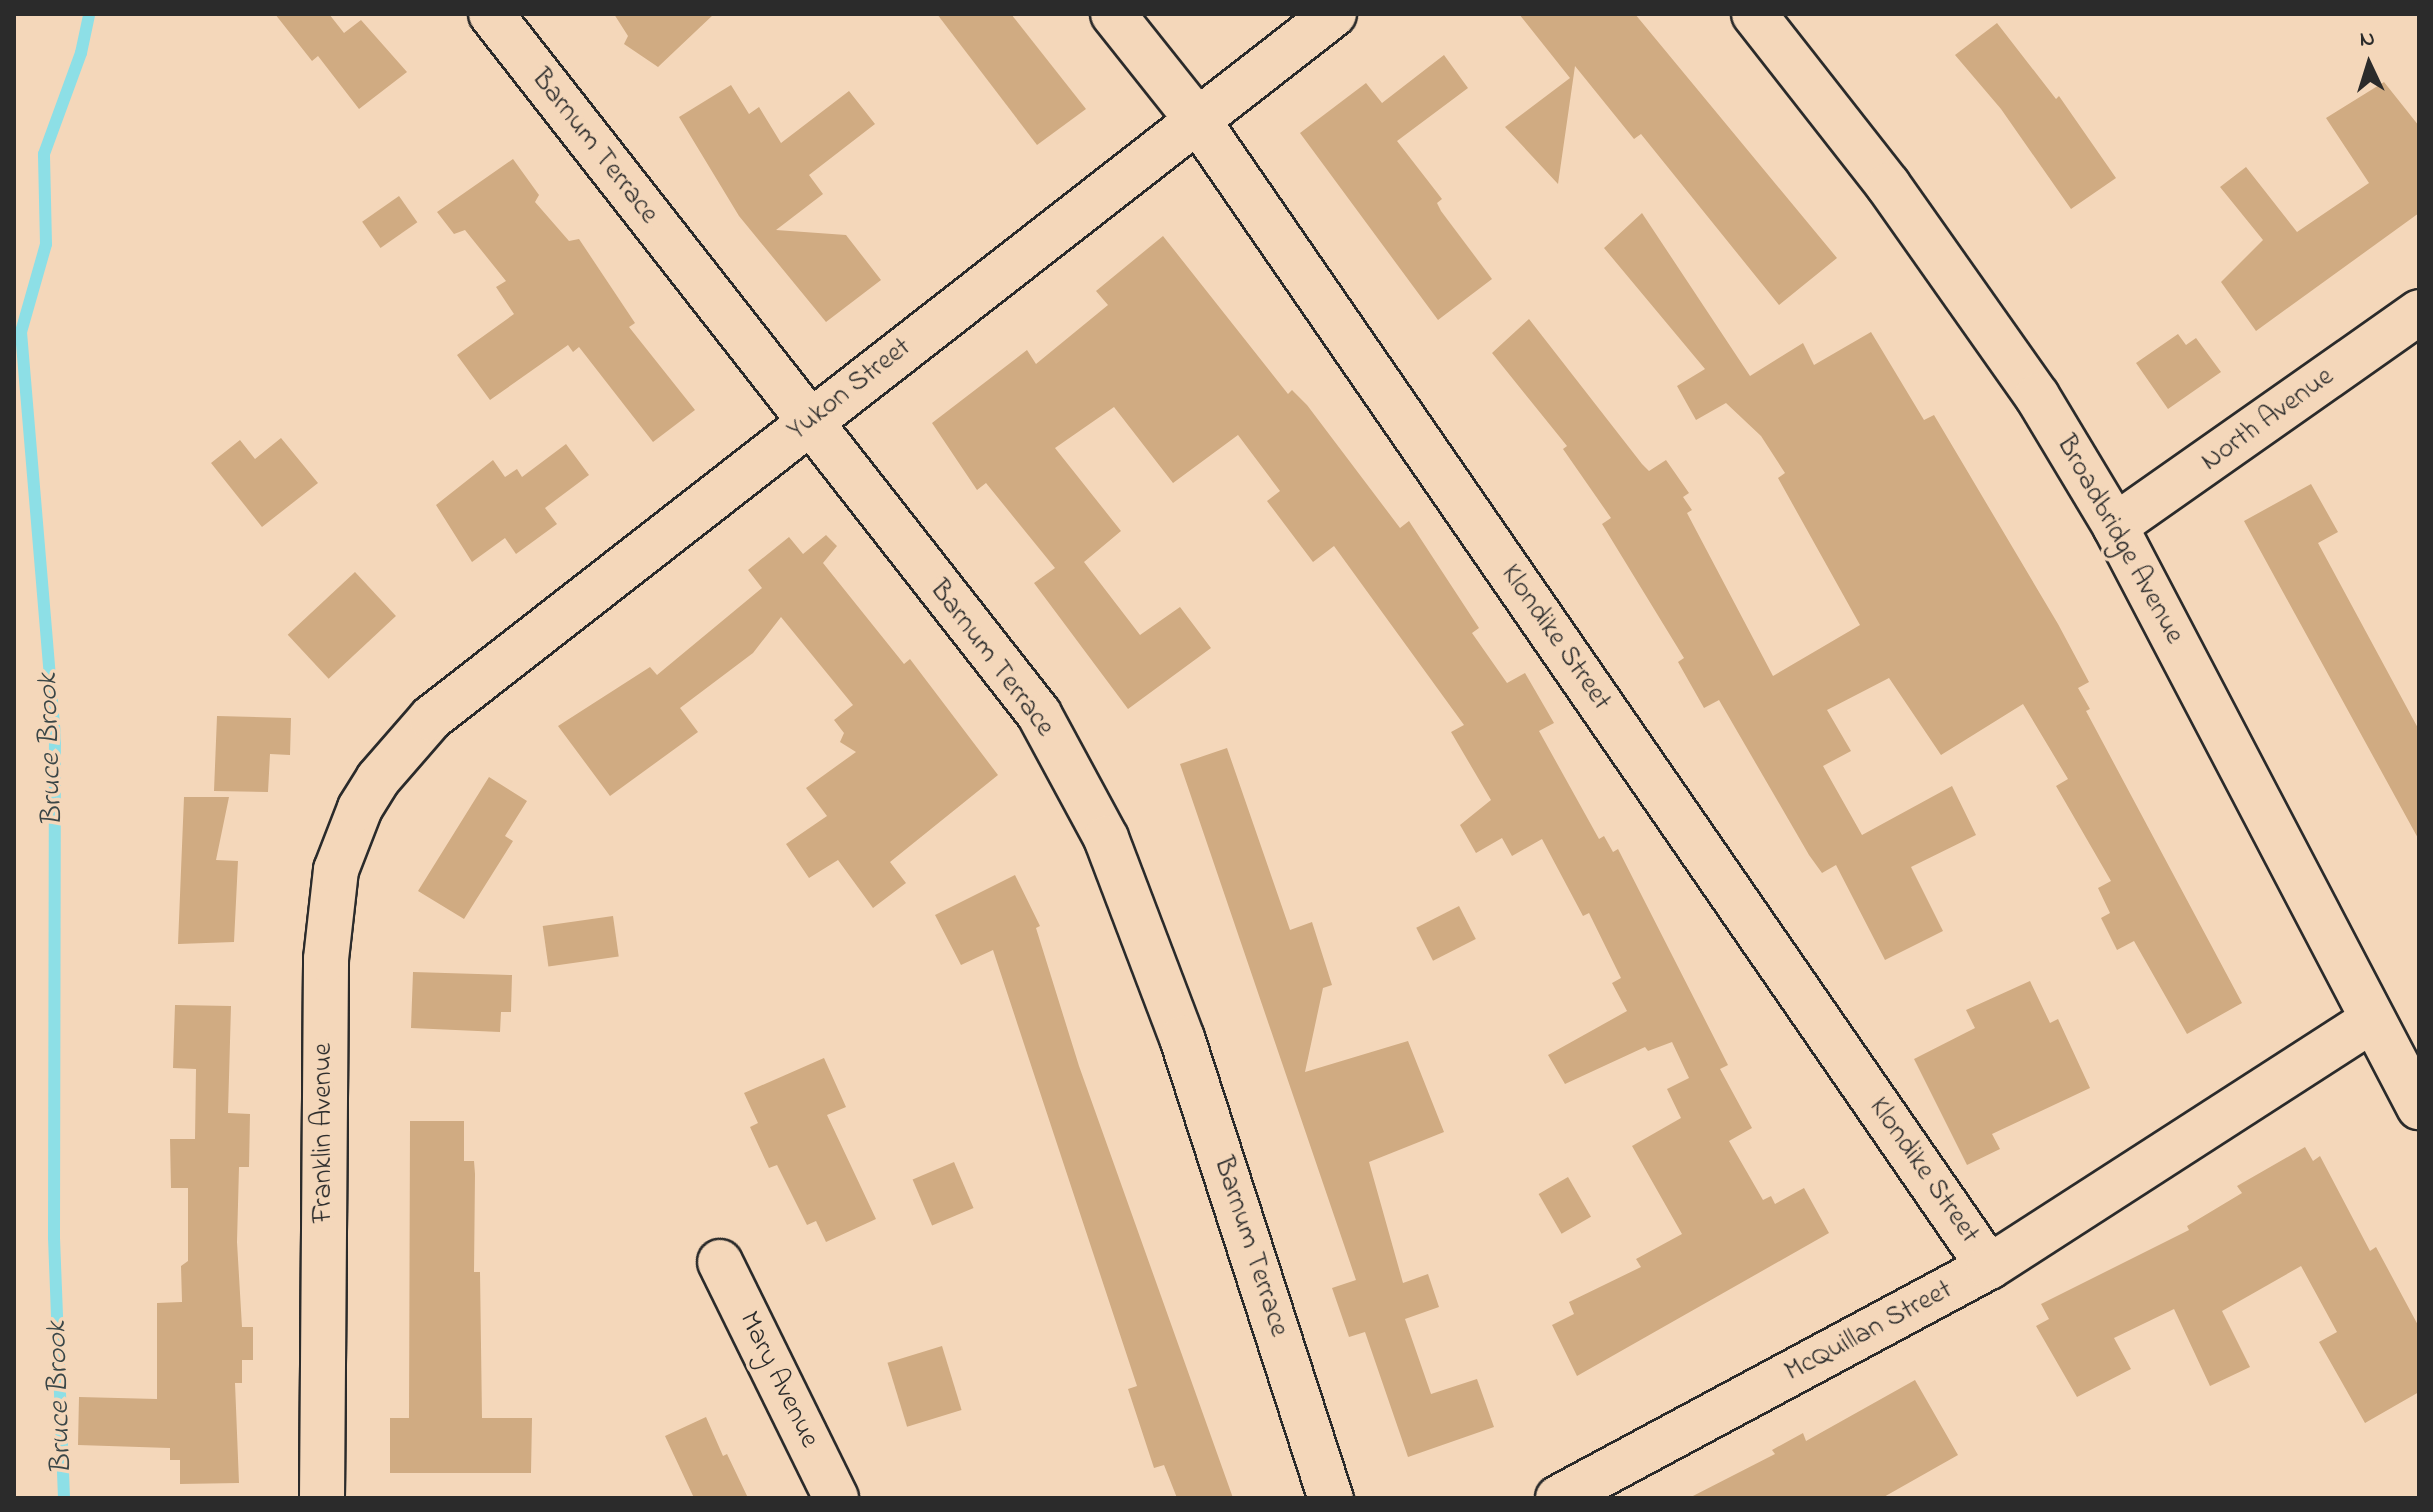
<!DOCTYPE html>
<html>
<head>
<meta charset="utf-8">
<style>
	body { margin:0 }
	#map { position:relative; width:2433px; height:1512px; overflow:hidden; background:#f4d7ba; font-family:"Indie Flower",sans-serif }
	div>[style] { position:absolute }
	.stream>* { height:12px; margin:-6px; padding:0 6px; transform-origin:6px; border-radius:6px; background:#8ddfe6 }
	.building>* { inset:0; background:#d0ab82; transform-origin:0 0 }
	.roads { filter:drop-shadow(2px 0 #2b2b2b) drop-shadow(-2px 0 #2b2b2b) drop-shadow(0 2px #2b2b2b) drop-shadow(0 -2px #2b2b2b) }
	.street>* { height:44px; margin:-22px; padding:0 22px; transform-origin:22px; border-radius:22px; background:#f4d7ba }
	.secondary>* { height:44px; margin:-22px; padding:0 22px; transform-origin:22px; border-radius:22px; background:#f4d7ba }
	span { translate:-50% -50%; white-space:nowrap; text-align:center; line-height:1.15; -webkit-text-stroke:7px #f4d7ba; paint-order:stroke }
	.street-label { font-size:28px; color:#2b2b2b }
	.water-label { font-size:30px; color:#3a4647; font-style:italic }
	.frame { position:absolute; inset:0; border:16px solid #2b2b2b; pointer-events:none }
	.north { position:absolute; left:2329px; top:24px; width:80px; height:80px; -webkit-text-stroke:6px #f4d7ba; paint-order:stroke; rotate:356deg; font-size:22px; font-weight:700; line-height:32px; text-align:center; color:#2b2b2b }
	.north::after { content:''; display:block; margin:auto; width:28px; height:36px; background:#2b2b2b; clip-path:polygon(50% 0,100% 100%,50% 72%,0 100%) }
</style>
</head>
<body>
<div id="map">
	<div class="stream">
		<div style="left:64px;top:1498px;width:260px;rotate:-92.2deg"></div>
		<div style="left:54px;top:1238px;width:501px;rotate:-89.89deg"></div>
		<div style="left:55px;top:737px;width:406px;rotate:-94.8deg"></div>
		<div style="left:21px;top:332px;width:91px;rotate:-74.1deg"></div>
		<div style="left:46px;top:244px;width:90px;rotate:-91.3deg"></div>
		<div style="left:44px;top:154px;width:108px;rotate:-69.9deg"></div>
		<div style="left:81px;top:53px;width:40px;rotate:-78deg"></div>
	</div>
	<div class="building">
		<div style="clip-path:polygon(275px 14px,329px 14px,344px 33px,361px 20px,407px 72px,359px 109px,318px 56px,312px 61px)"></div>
		<div style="clip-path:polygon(614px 14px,714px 14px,658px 67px,624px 44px,628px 36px)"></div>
		<div style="clip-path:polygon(937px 14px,1011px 14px,1086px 109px,1037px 145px)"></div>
		<div style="clip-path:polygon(1519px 14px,1635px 14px,1837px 258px,1779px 305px,1641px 134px,1634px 139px,1575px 66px,1558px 184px,1505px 127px,1570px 78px)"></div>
		<div style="clip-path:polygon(1997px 23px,2056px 99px,2059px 96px,2116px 178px,2071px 209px,2001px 109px,1955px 55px)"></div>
		<div style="clip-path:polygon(1444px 55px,1468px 88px,1397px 141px,1442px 199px,1437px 203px,1441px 211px,1492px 279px,1438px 320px,1300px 133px,1366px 83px,1382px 103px)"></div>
		<div style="clip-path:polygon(2384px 82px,2419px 126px,2419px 213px,2256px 331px,2221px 282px,2263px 240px,2220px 187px,2246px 167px,2297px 232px,2369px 183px,2326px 118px)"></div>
		<div style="clip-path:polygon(731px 85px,749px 114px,759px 107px,781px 143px,849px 91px,875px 124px,809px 175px,823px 194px,776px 230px,846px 235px,881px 280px,826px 322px,739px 216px,679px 117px)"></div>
		<div style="clip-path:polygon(513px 159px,539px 195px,535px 202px,569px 241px,579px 239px,635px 323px,629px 327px,695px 410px,653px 442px,579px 347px,573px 352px,568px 345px,490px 400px,457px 355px,514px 314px,496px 287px,506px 281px,465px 230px,454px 234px,437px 212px)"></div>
		<div style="left:399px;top:196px;width:32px;height:45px;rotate:55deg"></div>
		<div style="clip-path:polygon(1642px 213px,1750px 376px,1803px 343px,1814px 365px,1871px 332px,1924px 420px,1934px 415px,2058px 624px,2089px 682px,2078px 688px,2090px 709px,2086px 711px,2242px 1003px,2187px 1034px,2134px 941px,2117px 950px,2101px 918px,2110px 913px,2098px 888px,2111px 881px,2056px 786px,2068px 779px,2023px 704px,1941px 755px,1889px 678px,1827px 710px,1851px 751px,1823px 766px,1862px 835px,1952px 786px,1976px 835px,1911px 867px,1943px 931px,1885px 960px,1836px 865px,1822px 873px,1809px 855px,1719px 700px,1704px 708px,1678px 662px,1684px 658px,1602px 524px,1611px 518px,1563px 449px,1567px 446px,1492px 353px,1529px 319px,1642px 464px,1649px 471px,1666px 460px,1689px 493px,1683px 497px,1692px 510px,1687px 513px,1773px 676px,1860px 625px,1778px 478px,1785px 473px,1761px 436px,1726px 403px,1696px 420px,1677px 386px,1705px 369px,1604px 248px)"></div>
		<div style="clip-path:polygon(1163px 236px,1288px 394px,1292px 390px,1307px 405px,1400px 528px,1409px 521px,1479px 628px,1472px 633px,1507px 683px,1525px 673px,1554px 723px,1539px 731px,1599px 839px,1604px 836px,1613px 852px,1618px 849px,1728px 1065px,1720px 1069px,1752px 1128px,1729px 1141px,1763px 1200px,1771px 1196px,1775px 1204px,1804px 1188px,1829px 1233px,1577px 1376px,1552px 1325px,1574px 1314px,1569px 1302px,1641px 1267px,1636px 1259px,1682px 1234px,1632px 1146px,1681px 1118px,1667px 1089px,1689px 1078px,1672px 1042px,1648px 1051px,1645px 1047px,1565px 1084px,1548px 1055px,1627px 1011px,1612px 983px,1621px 978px,1589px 913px,1583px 916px,1542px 839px,1512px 856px,1502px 838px,1476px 853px,1460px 825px,1491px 800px,1451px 732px,1464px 725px,1334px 546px,1313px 562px,1267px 501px,1280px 491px,1238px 435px,1173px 483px,1114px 407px,1055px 448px,1121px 531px,1084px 562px,1140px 635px,1180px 607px,1211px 648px,1128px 709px,1034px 583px,1055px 568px,986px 483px,977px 490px,932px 423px,1027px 350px,1036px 364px,1108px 305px,1096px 291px)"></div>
		<div style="clip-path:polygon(2178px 334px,2186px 345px,2196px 338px,2221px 372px,2168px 409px,2136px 363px)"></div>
		<div style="clip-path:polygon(281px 438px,318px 483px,262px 527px,211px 463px,240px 440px,255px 459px)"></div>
		<div style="clip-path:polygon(566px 444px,589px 475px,545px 508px,557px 524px,516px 554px,505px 538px,472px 562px,436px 505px,493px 460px,505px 477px,517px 469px,522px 477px)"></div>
		<div style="clip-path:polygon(2311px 484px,2338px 532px,2318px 543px,2419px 730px,2419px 840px,2244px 521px)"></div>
		<div style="clip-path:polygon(826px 535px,837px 546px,823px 563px,904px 664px,910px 659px,998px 775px,890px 862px,906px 883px,873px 908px,838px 860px,809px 878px,786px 844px,827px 816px,806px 788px,856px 752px,840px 742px,844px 733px,834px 720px,853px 705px,781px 617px,753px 653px,680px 708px,698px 732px,610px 796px,558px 726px,650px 667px,657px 675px,762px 588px,748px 570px,789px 537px,803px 554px)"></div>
		<div style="left:355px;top:572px;width:60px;height:92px;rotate:47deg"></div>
		<div style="clip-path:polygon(217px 716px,291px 718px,290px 755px,270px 754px,268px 792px,214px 791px)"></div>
		<div style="clip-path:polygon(1227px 748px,1290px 930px,1312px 922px,1332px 985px,1323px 988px,1305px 1072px,1408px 1041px,1444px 1132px,1369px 1162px,1403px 1283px,1428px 1274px,1439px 1307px,1405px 1319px,1431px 1394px,1477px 1379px,1494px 1427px,1408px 1457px,1365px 1332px,1349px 1337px,1332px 1288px,1356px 1280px,1180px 764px)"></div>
		<div style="clip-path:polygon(489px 777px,527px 801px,505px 836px,513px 841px,464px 919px,418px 891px)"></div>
		<div style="clip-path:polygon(184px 797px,229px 797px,216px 860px,238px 861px,234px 942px,178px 944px)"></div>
		<div style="clip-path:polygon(1015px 875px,1040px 926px,1036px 928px,1079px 1066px,1233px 1498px,1177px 1498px,1164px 1465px,1154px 1468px,1128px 1389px,1137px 1386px,993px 950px,961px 965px,935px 915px)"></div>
		<div style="left:1459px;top:906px;width:37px;height:48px;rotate:63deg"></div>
		<div style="left:613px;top:916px;width:41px;height:71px;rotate:82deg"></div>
		<div style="clip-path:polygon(413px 972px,512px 975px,511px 1012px,501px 1012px,500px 1032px,411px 1028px)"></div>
		<div style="clip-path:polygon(2030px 981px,2050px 1023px,2058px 1019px,2090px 1088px,1992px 1134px,2000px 1149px,1967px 1165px,1914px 1059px,1975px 1028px,1966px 1010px)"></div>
		<div style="clip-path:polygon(175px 1005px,231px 1006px,228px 1113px,250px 1114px,249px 1167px,239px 1167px,237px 1242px,242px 1327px,253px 1327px,253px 1360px,242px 1360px,242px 1383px,235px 1383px,239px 1483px,180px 1484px,180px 1460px,170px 1460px,170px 1448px,78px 1445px,79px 1397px,157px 1399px,157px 1303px,182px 1302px,181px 1266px,188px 1261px,188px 1188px,171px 1188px,170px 1139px,195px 1139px,196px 1069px,173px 1068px)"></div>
		<div style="clip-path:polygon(824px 1058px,846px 1107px,827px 1115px,876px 1219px,826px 1242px,816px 1221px,807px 1225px,777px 1165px,769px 1168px,750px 1127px,758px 1123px,744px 1093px)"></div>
		<div style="clip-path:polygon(410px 1121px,464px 1121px,464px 1161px,474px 1161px,475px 1174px,474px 1272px,480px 1272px,482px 1418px,532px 1418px,531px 1473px,390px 1473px,390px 1418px,409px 1418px)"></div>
		<div style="clip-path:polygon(2305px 1147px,2313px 1161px,2320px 1156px,2370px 1251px,2376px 1247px,2419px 1327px,2419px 1392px,2365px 1423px,2319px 1342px,2337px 1332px,2301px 1266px,2222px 1311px,2250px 1367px,2210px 1386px,2174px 1309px,2114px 1338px,2131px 1369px,2077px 1397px,2036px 1326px,2049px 1319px,2041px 1304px,2189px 1230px,2187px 1226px,2242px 1193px,2237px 1186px)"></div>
		<div style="left:954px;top:1162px;width:50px;height:45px;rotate:67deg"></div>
		<div style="left:1568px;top:1177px;width:46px;height:34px;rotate:60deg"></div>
		<div style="left:942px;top:1346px;width:67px;height:57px;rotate:73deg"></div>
		<div style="clip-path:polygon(1915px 1380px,1958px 1455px,1882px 1498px,1689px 1498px,1775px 1454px,1772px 1450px,1803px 1433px,1806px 1441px)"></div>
		<div style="clip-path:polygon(706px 1417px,723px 1456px,727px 1454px,748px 1498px,694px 1498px,665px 1436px)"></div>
	</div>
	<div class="roads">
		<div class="street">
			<div style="left:491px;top:14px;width:889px;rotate:51.94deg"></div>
			<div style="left:1039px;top:714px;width:141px;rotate:61.6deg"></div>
			<div style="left:1106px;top:838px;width:214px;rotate:69.2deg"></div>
			<div style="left:1182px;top:1038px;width:484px;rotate:72.1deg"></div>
			<div style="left:1113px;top:14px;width:138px;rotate:51.5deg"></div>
			<div style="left:1199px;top:122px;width:1391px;rotate:55.4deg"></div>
			<div style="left:720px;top:1262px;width:263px;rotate:63.8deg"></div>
			<div style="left:322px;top:1498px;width:539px;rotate:-89.57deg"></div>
			<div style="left:326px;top:959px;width:90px;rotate:-83.6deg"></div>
			<div style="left:336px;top:870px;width:66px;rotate:-68.8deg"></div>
			<div style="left:360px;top:808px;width:34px;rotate:-58deg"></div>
			<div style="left:378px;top:779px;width:81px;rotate:-49deg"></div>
			<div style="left:431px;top:718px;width:1145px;rotate:-37.94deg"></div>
			<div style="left:1558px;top:1498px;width:489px;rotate:-28.2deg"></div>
			<div style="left:1989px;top:1267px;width:456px;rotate:-32.8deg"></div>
		</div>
		<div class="secondary">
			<div style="left:1754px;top:14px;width:217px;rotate:51.9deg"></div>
			<div style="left:1888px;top:185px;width:258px;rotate:54.8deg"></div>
			<div style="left:2037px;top:396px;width:152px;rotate:59deg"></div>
			<div style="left:2115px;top:526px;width:656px;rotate:62.38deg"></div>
			<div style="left:2115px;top:526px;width:372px;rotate:-35.1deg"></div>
		</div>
	</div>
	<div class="street-label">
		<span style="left:594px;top:147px;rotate:52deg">Barnum Terrace</span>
		<span style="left:850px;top:390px;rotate:-38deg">Yukon Street</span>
		<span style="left:2268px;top:420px;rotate:-36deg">North Avenue</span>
		<span style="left:2119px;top:540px;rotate:61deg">Broadbridge Avenue</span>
		<span style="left:1555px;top:638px;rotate:55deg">Klondike Street</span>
		<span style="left:991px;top:659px;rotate:53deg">Barnum Terrace</span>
		<span style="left:324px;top:1133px;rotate:-90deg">Franklin Avenue</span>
		<span style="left:1923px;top:1171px;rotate:55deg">Klondike Street</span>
		<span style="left:1250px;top:1247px;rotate:72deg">Barnum Terrace</span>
		<span style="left:1869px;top:1332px;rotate:-28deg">McQuillan Street</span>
		<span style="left:778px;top:1380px;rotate:64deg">Mary Avenue</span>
	</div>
	<div class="water-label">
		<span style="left:51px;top:750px;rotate:-92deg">Bruce Brook</span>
		<span style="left:60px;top:1398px;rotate:-92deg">Bruce Brook</span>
	</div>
	<div class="frame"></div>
	<div class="north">N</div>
</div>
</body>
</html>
